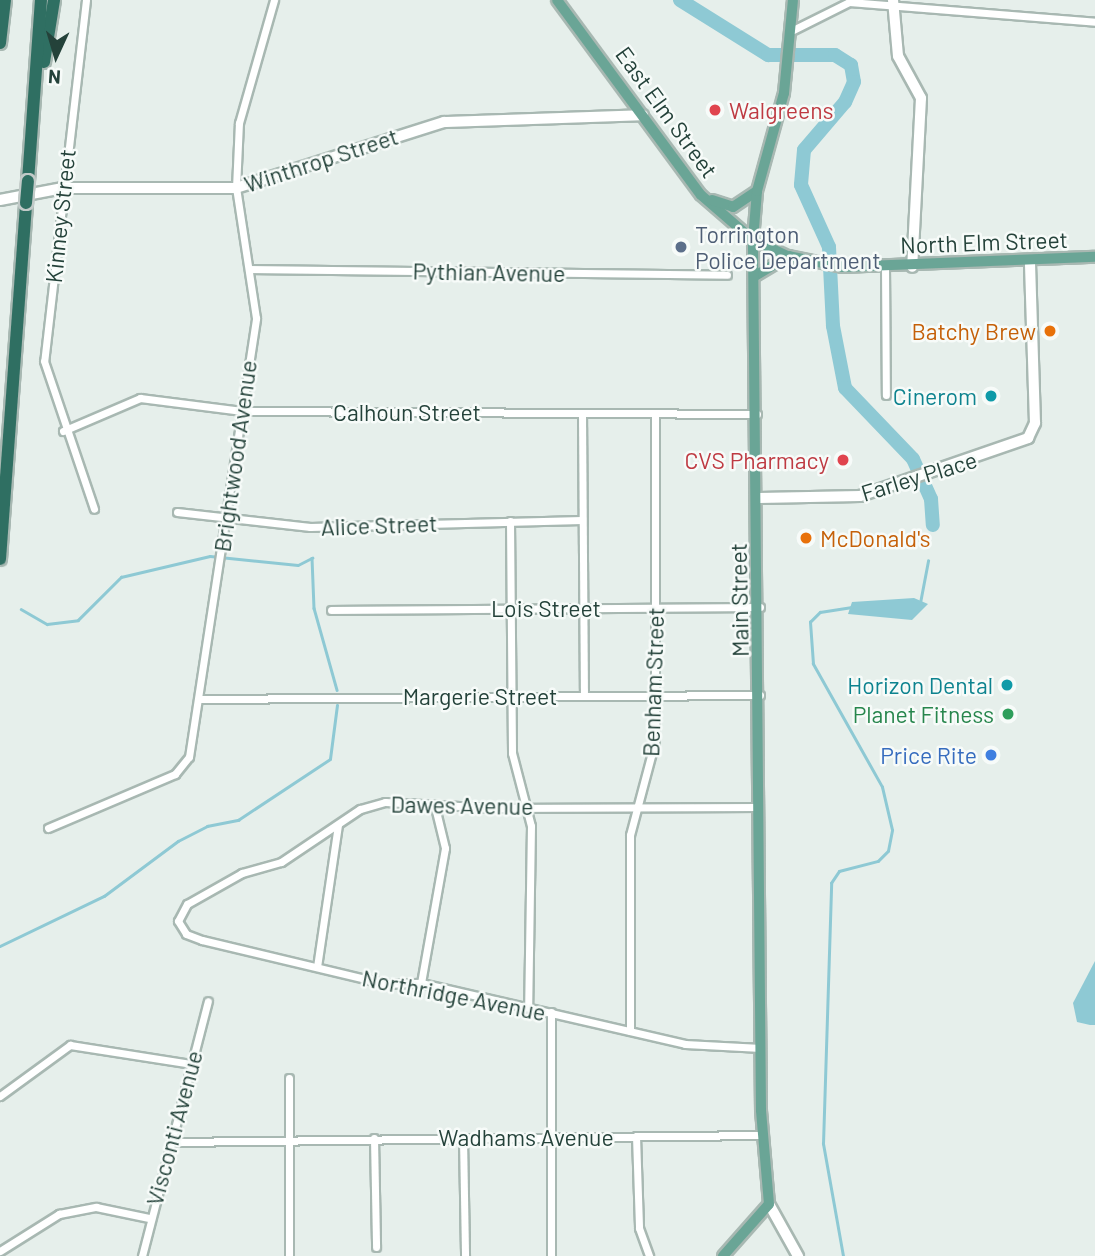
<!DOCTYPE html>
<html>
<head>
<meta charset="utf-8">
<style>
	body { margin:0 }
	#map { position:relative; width:1095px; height:1256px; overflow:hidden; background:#e6efeb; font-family:Barlow,sans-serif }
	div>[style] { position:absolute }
	.water>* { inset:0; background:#8ec9d4 }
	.stream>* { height:2.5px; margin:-1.25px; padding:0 1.25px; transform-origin:1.25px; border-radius:1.25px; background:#8ec9d4 }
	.river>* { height:14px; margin:-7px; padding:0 7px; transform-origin:7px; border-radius:7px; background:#8ec9d4 }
	.roads { filter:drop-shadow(2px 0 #a8b8b2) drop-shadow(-2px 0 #a8b8b2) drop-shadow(0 2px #a8b8b2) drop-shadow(0 -2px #a8b8b2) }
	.street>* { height:7px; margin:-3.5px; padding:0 3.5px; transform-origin:3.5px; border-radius:3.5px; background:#fff }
	.secondary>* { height:10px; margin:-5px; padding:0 5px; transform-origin:5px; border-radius:5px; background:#fff }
	.primary>* { height:10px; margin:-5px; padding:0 5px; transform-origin:5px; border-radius:5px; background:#6aa596 }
	.highway>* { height:12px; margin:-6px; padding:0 6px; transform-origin:6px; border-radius:6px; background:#2f6f62 }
	.bridges { filter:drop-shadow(2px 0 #c2cac8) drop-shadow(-2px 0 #c2cac8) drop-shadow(0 2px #c2cac8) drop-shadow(0 -2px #c2cac8) }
	.highway-bridge>* { height:12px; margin:-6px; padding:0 6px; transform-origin:6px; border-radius:6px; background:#2f6f62 }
	.dots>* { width:19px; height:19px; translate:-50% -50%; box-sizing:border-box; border:4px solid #f7fbf9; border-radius:50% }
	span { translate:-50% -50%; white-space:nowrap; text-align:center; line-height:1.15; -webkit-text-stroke:5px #f7fbf9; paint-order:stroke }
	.health-label { font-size:23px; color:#be3a42 }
	.left { translate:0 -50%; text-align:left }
	.right { translate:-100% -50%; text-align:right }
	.street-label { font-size:23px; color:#24423a }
	.service-label { font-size:23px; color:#4e5e75 }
	.food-label { font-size:23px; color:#c56008 }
	.culture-label { font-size:23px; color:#0d838f }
	.leisure-label { font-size:23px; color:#27864d }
	.shop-label { font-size:23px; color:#366cbe }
	.north { position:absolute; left:21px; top:21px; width:70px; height:70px; -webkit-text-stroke:5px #f7fbf9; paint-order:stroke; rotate:184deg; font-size:19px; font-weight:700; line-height:28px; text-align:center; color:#24423a }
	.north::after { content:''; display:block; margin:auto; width:24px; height:32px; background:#24423a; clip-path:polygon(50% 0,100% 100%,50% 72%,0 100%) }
</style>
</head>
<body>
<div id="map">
	<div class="water">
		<div style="clip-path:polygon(914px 598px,928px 604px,912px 620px,848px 614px,852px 602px)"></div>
		<div style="clip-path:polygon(1095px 961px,1095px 1025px,1090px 1025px,1077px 1022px,1073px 1003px)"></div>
	</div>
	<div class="stream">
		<div style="left:920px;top:603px;width:43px;rotate:-79.2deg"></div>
		<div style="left:21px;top:609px;width:30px;rotate:30deg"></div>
		<div style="left:47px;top:624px;width:31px;rotate:-7deg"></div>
		<div style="left:78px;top:620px;width:61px;rotate:-45deg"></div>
		<div style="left:121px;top:577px;width:91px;rotate:-13.3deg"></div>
		<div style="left:210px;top:556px;width:88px;rotate:5.8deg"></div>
		<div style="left:298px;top:565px;width:16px;rotate:-27deg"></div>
		<div style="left:312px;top:558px;width:50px;rotate:87.7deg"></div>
		<div style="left:314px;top:608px;width:85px;rotate:74.3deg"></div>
		<div style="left:0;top:946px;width:115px;rotate:-25.7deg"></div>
		<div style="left:104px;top:896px;width:92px;rotate:-36.6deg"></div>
		<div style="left:178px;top:841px;width:33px;rotate:-27deg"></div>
		<div style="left:207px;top:826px;width:32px;rotate:-11deg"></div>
		<div style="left:238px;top:820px;width:110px;rotate:-33.5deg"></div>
		<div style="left:330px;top:759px;width:54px;rotate:-82.6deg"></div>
		<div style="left:843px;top:1256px;width:114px;rotate:-100.1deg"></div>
		<div style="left:823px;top:1144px;width:261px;rotate:-88.2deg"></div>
		<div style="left:831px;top:883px;width:14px;rotate:-56deg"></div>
		<div style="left:839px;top:871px;width:40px;rotate:-14.4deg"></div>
		<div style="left:878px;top:861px;width:14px;rotate:-45deg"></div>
		<div style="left:888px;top:851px;width:21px;rotate:-79deg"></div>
		<div style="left:892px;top:830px;width:44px;rotate:-103.1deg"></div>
		<div style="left:882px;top:787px;width:141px;rotate:-119.3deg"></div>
		<div style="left:813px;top:664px;width:42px;rotate:-94.1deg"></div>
		<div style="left:810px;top:622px;width:14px;rotate:-45deg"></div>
		<div style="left:820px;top:612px;width:32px;rotate:-9deg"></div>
	</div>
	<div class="river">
		<div style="left:680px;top:0;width:104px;rotate:32deg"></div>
		<div style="left:768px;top:55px;width:67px"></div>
		<div style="left:835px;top:55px;width:19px;rotate:32deg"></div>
		<div style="left:851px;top:65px;width:17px;rotate:80deg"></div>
		<div style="left:854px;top:82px;width:22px;rotate:114deg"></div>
		<div style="left:845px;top:102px;width:63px;rotate:130.5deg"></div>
		<div style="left:804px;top:150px;width:35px;rotate:95deg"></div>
		<div style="left:801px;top:185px;width:68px;rotate:65.7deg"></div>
		<div style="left:829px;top:247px;width:79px;rotate:87.1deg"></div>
		<div style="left:833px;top:326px;width:63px;rotate:79deg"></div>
		<div style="left:845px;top:388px;width:98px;rotate:46.2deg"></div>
		<div style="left:913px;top:459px;width:44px;rotate:65.8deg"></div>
		<div style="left:931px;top:499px;width:26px;rotate:86deg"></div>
	</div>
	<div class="roads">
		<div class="street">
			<div style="left:86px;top:0;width:363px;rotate:96.6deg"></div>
			<div style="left:44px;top:361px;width:156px;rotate:71.3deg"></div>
			<div style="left:793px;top:30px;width:63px;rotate:-26.6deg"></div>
			<div style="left:849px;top:2px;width:247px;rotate:4.6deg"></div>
			<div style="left:885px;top:267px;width:128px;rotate:89.6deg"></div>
			<div style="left:251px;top:269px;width:476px;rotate:0.7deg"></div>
			<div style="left:582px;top:413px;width:283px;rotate:89.6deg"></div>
			<div style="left:63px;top:431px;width:84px;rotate:-23.2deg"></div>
			<div style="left:140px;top:398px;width:103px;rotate:7.3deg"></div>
			<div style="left:242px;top:411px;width:515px;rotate:0.33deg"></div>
			<div style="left:177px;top:512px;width:134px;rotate:6.4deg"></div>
			<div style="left:310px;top:527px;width:272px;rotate:-1.5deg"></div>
			<div style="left:510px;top:521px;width:232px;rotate:89.5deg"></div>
			<div style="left:512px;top:753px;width:75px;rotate:75.4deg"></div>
			<div style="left:531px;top:826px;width:181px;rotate:90.9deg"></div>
			<div style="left:331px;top:610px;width:429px;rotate:-0.4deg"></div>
			<div style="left:199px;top:699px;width:561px;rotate:-0.41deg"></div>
			<div style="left:759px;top:807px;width:263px;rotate:179.8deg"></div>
			<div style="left:496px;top:808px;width:111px;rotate:-176.9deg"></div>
			<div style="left:385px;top:802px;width:26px;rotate:164deg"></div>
			<div style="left:360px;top:809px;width:95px;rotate:146.1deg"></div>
			<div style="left:281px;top:862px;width:41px;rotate:164.2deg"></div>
			<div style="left:242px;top:873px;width:63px;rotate:150.6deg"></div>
			<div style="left:187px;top:904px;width:19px;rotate:118deg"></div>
			<div style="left:178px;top:921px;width:15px;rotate:58deg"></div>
			<div style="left:186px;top:934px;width:17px;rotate:21deg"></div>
			<div style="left:202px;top:940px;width:189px;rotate:13.4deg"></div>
			<div style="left:386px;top:984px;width:35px;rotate:-2deg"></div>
			<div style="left:421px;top:983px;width:271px;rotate:13deg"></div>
			<div style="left:685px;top:1044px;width:76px;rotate:3deg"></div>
			<div style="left:48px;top:828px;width:138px;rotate:-23deg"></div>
			<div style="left:175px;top:774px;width:22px;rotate:-51deg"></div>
			<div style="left:189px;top:757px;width:444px;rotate:-81.3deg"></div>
			<div style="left:256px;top:318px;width:132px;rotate:-98.7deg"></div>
			<div style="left:236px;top:188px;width:65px;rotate:-87.4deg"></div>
			<div style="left:239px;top:123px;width:128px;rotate:-74.1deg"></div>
			<div style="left:317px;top:967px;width:144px;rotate:-81.6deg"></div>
			<div style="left:421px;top:983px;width:137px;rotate:-79.9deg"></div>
			<div style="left:445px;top:848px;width:42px;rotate:-103.7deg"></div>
			<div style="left:630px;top:1031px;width:196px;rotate:-90deg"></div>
			<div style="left:630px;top:835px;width:97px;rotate:-75.1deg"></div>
			<div style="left:655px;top:741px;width:327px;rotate:-90deg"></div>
			<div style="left:289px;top:1078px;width:178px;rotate:90deg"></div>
			<div style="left:0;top:1096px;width:87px;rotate:-36.1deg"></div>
			<div style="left:70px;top:1045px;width:122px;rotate:8.9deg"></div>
			<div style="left:636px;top:1136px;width:92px;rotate:88.1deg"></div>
			<div style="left:639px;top:1228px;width:30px;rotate:70deg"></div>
			<div style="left:374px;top:1138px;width:109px;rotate:88.9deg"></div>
			<div style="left:463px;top:1138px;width:118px;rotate:89deg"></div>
			<div style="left:172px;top:1142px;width:591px;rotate:-0.68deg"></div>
			<div style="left:0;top:1251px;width:70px;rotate:-32.1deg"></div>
			<div style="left:59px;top:1214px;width:38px;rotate:-11deg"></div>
			<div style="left:96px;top:1207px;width:54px;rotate:11.7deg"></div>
			<div style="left:142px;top:1256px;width:263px;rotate:-75.5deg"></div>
			<div style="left:551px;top:1256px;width:244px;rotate:-90deg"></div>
		</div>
		<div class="secondary">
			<div style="left:893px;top:0;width:56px;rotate:84.9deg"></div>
			<div style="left:898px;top:56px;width:48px;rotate:61.3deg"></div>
			<div style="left:921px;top:98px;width:169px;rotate:93deg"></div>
			<div style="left:0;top:200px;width:64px;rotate:-10.8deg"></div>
			<div style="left:63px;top:188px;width:173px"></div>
			<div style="left:236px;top:188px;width:218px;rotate:-17.6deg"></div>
			<div style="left:444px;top:122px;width:199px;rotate:-2deg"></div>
			<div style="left:759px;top:498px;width:101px;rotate:-1.1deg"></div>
			<div style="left:860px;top:496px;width:178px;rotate:-19deg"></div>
			<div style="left:1028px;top:438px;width:17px;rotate:-65deg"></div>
			<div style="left:1035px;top:423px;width:161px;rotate:-91.8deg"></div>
			<div style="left:769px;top:1204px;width:60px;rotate:60.9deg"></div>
		</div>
		<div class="primary">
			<div style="left:557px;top:0;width:242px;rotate:53.6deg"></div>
			<div style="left:701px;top:195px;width:69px;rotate:40.9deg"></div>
			<div style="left:753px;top:240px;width:38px;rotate:25deg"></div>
			<div style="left:788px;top:256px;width:55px;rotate:11.5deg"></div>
			<div style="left:842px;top:267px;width:253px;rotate:-2.3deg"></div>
			<div style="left:712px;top:200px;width:22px;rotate:18deg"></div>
			<div style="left:733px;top:207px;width:29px;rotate:-34deg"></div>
			<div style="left:755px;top:276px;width:39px;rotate:-31deg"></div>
			<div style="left:723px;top:1256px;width:69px;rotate:-48.5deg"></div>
			<div style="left:769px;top:1204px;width:94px;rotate:-94.9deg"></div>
			<div style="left:761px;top:1110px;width:870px;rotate:-90.53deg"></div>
			<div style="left:753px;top:240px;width:49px;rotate:-85.3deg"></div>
			<div style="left:757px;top:191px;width:102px;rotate:-74.6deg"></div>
			<div style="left:784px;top:93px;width:93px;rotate:-84.5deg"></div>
		</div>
		<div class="highway">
			<div style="left:0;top:43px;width:43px;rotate:-83.4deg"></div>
			<div style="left:44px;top:62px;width:63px;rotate:-80.8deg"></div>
			<div style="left:28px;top:181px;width:181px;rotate:-85.9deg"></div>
			<div style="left:0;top:559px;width:357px;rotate:-85.8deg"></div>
		</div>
	</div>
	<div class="bridges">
		<div class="highway-bridge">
			<div style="left:26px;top:203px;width:22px;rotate:-85deg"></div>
		</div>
	</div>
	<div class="dots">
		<div style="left:715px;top:110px;background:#e0444e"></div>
		<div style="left:681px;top:247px;background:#5c6f8a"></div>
		<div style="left:1050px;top:331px;background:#e8710a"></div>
		<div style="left:991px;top:396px;background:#0f9aa8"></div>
		<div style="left:843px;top:460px;background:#e0444e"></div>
		<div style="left:806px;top:538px;background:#e8710a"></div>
		<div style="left:1007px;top:685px;background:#0f9aa8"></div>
		<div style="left:1008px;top:714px;background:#2e9e5b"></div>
		<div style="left:991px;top:755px;background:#3f7fe0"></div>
	</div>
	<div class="health-label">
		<span class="left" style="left:729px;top:110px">Walgreens</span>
		<span class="right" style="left:829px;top:460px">CVS Pharmacy</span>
	</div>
	<div class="street-label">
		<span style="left:667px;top:112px;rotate:54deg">East Elm Street</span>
		<span style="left:321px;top:160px;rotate:-18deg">Winthrop Street</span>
		<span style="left:60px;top:216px;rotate:-84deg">Kinney Street</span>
		<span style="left:984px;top:242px;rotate:-2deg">North Elm Street</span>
		<span style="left:489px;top:272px;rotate:1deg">Pythian Avenue</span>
		<span style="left:407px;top:412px">Calhoun Street</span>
		<span style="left:235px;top:456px;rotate:-82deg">Brightwood Avenue</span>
		<span style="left:919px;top:476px;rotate:-17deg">Farley Place</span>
		<span style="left:379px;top:525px;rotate:-2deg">Alice Street</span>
		<span style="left:739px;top:600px;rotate:-91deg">Main Street</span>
		<span style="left:546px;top:608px">Lois Street</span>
		<span style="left:653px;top:682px;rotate:-88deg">Benham Street</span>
		<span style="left:480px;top:696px">Margerie Street</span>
		<span style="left:462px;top:805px;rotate:1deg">Dawes Avenue</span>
		<span style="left:454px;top:995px;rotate:11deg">Northridge Avenue</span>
		<span style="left:174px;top:1128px;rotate:-75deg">Visconti Avenue</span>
		<span style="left:526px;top:1137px">Wadhams Avenue</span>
	</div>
	<div class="service-label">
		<span class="left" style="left:695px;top:247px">Torrington<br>Police Department</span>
	</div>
	<div class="food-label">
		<span class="right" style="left:1036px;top:331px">Batchy Brew</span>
		<span class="left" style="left:820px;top:538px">McDonald's</span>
	</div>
	<div class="culture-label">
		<span class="right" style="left:977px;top:396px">Cinerom</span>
		<span class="right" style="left:993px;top:685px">Horizon Dental</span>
	</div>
	<div class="leisure-label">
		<span class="right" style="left:994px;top:714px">Planet Fitness</span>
	</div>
	<div class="shop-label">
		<span class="right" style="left:977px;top:755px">Price Rite</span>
	</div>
	<div class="north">N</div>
</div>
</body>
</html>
